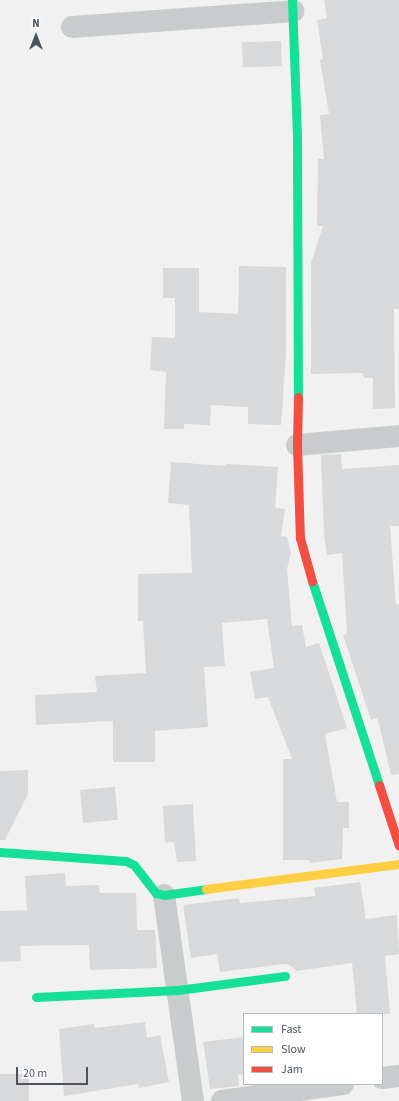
<!DOCTYPE html>
<html>
<head>
<meta charset="utf-8">
<style>
	body { margin:0 }
	#map { position:relative; width:399px; height:1101px; overflow:hidden; background:#f2f1f1; font-family:"Source Sans 3",sans-serif }
	div>[style] { position:absolute }
	.building>* { inset:0; background:#d8d9da; transform-origin:0 0 }
	.street>* { height:22px; margin:-11px; padding:0 11px; transform-origin:11px; border-radius:11px; background:#c9cccd }
	.fast>* { height:9px; margin:-4.5px; padding:0 4.5px; transform-origin:4.5px; border-radius:4.5px; background:#16e098 }
	.slow>* { height:9px; margin:-4.5px; padding:0 4.5px; transform-origin:4.5px; border-radius:4.5px; background:#ffcf43 }
	.jam>* { height:9px; margin:-4.5px; padding:0 4.5px; transform-origin:4.5px; border-radius:4.5px; background:#f24e42 }
	span { translate:-50% -50%; white-space:nowrap; text-align:center; line-height:1.15; -webkit-text-stroke:3.5px #fff; paint-order:stroke }
	.legend { position:absolute; left:243px; top:1013px; width:140px; height:72px; box-sizing:border-box; background:#fff; border:1px solid #b6bbbf; margin:0; padding:5px 7px; list-style:none; font-size:12px; color:#49555e }
	.legend li { display:flex; align-items:center; gap:8px; height:20px }
	.legend b { width:20px; border:1px solid #b6bbbf }
	.north { position:absolute; left:16px; top:16px; width:40px; height:40px; -webkit-text-stroke:3px #fff; paint-order:stroke; rotate:0deg; font-size:11px; font-weight:700; line-height:16px; text-align:center; color:#49555e }
	.north::after { content:''; display:block; margin:auto; width:14px; height:18px; background:#49555e; clip-path:polygon(50% 0,100% 100%,50% 72%,0 100%) }
	.scale { position:absolute; left:16px; top:1067px; width:72px; height:18px; box-sizing:border-box; border:2px solid #49555e; border-top:0; padding-left:5px; font-size:12px; line-height:14px; white-space:nowrap; color:#49555e; -webkit-text-stroke:3px #fff; paint-order:stroke }
</style>
</head>
<body>
<div id="map">
	<div class="building">
		<div style="clip-path:polygon(324px 0,399px 0,399px 309px,394px 309px,395px 408px,373px 409px,373px 378px,364px 378px,363px 373px,311px 374px,311px 263px,323px 226px,317px 226px,318px 159px,324px 159px,320px 115px,329px 114px,320px 60px,323px 59px,317px 20px,327px 18px)"></div>
		<div style="left:281px;top:41px;width:25px;height:39px;rotate:88deg"></div>
		<div style="clip-path:polygon(239px 266px,286px 267px,286px 352px,281px 425px,248px 424px,248px 407px,211px 405px,210px 425px,184px 424px,184px 429px,164px 429px,166px 372px,150px 370px,152px 337px,175px 338px,175px 298px,163px 298px,163px 268px,199px 268px,199px 312px,238px 314px)"></div>
		<div style="clip-path:polygon(341px 454px,342px 469px,399px 465px,399px 526px,390px 526px,396px 604px,399px 604px,399px 774px,391px 775px,379px 724px,377px 718px,371px 720px,343px 635px,347px 634px,342px 553px,327px 555px,324px 533px,321px 455px)"></div>
		<div style="clip-path:polygon(171px 462px,226px 466px,227px 464px,278px 467px,275px 508px,285px 509px,281px 536px,287px 537px,291px 553px,287px 569px,292px 626px,302px 625px,306px 647px,319px 643px,347px 728px,325px 734px,337px 802px,349px 802px,349px 828px,343px 828px,342px 859px,310px 863px,309px 860px,283px 860px,283px 759px,292px 759px,268px 697px,255px 699px,250px 672px,274px 668px,267px 619px,222px 623px,225px 666px,204px 667px,208px 727px,155px 731px,155px 762px,113px 762px,113px 721px,36px 725px,35px 695px,97px 692px,95px 676px,146px 673px,143px 621px,138px 621px,138px 574px,192px 573px,189px 505px,168px 503px)"></div>
		<div style="clip-path:polygon(28px 770px,28px 794px,5px 840px,0 840px,0 771px)"></div>
		<div style="left:115px;top:787px;width:33px;height:35px;rotate:85deg"></div>
		<div style="clip-path:polygon(193px 804px,196px 861px,177px 862px,174px 842px,165px 843px,163px 806px)"></div>
		<div style="clip-path:polygon(65px 873px,66px 886px,99px 885px,100px 893px,136px 893px,137px 930px,155px 930px,157px 968px,90px 970px,89px 945px,20px 946px,21px 961px,0 962px,0 911px,27px 910px,25px 876px)"></div>
		<div style="clip-path:polygon(360px 882px,366px 919px,397px 915px,399px 954px,385px 956px,390px 1014px,357px 1014px,352px 963px,296px 971px,290px 965px,283px 964px,220px 972px,217px 954px,191px 958px,183px 905px,239px 898px,240px 903px,315px 896px,314px 888px)"></div>
		<div style="clip-path:polygon(145px 1022px,147px 1038px,160px 1035px,169px 1082px,139px 1088px,138px 1084px,64px 1096px,59px 1029px,94px 1024px,95px 1028px)"></div>
		<div style="clip-path:polygon(244px 1037px,244px 1074px,238px 1075px,239px 1086px,210px 1089px,203px 1042px)"></div>
		<div style="left:0;top:1074px;width:29px;height:27px"></div>
	</div>
	<div class="street">
		<div style="left:72px;top:27px;width:222px;rotate:-4.1deg"></div>
		<div style="left:297px;top:445px;width:102px;rotate:-5deg"></div>
		<div style="left:164px;top:895px;width:208px;rotate:82deg"></div>
		<div style="left:382px;top:1078px;width:17px;rotate:-7deg"></div>
		<div style="left:222px;top:1101px;width:122px;rotate:-8deg"></div>
	</div>
	<div class="fast">
		<div style="left:292px;top:0;width:137px;rotate:87.9deg"></div>
		<div style="left:297px;top:137px;width:260px;rotate:89.8deg"></div>
		<div style="left:312px;top:581px;width:215px;rotate:71.8deg"></div>
		<div style="left:0;top:852px;width:126px;rotate:4.1deg"></div>
		<div style="left:126px;top:861px;width:9px;rotate:27deg"></div>
		<div style="left:134px;top:865px;width:36px;rotate:52deg"></div>
		<div style="left:156px;top:893px;width:8px;rotate:14deg"></div>
		<div style="left:164px;top:895px;width:42px;rotate:-8.1deg"></div>
		<div style="left:36px;top:997px;width:142px;rotate:-2.8deg"></div>
		<div style="left:178px;top:990px;width:108px;rotate:-7.5deg"></div>
	</div>
	<div class="slow">
		<div style="left:206px;top:889px;width:195px;rotate:-7.4deg"></div>
	</div>
	<div class="jam">
		<div style="left:298px;top:397px;width:48px;rotate:91.2deg"></div>
		<div style="left:297px;top:445px;width:93px;rotate:88.2deg"></div>
		<div style="left:300px;top:538px;width:45px;rotate:74.4deg"></div>
		<div style="left:379px;top:785px;width:64px;rotate:71.8deg"></div>
	</div>
	<ul class="legend">
	<li><b style="height:5px;background:#16e098"></b>Fast</li>
	<li><b style="height:5px;background:#ffcf43"></b>Slow</li>
	<li><b style="height:5px;background:#f24e42"></b>Jam</li>
	</ul>
	<div class="north">N</div>
	<div class="scale">20 m</div>
</div>
</body>
</html>
